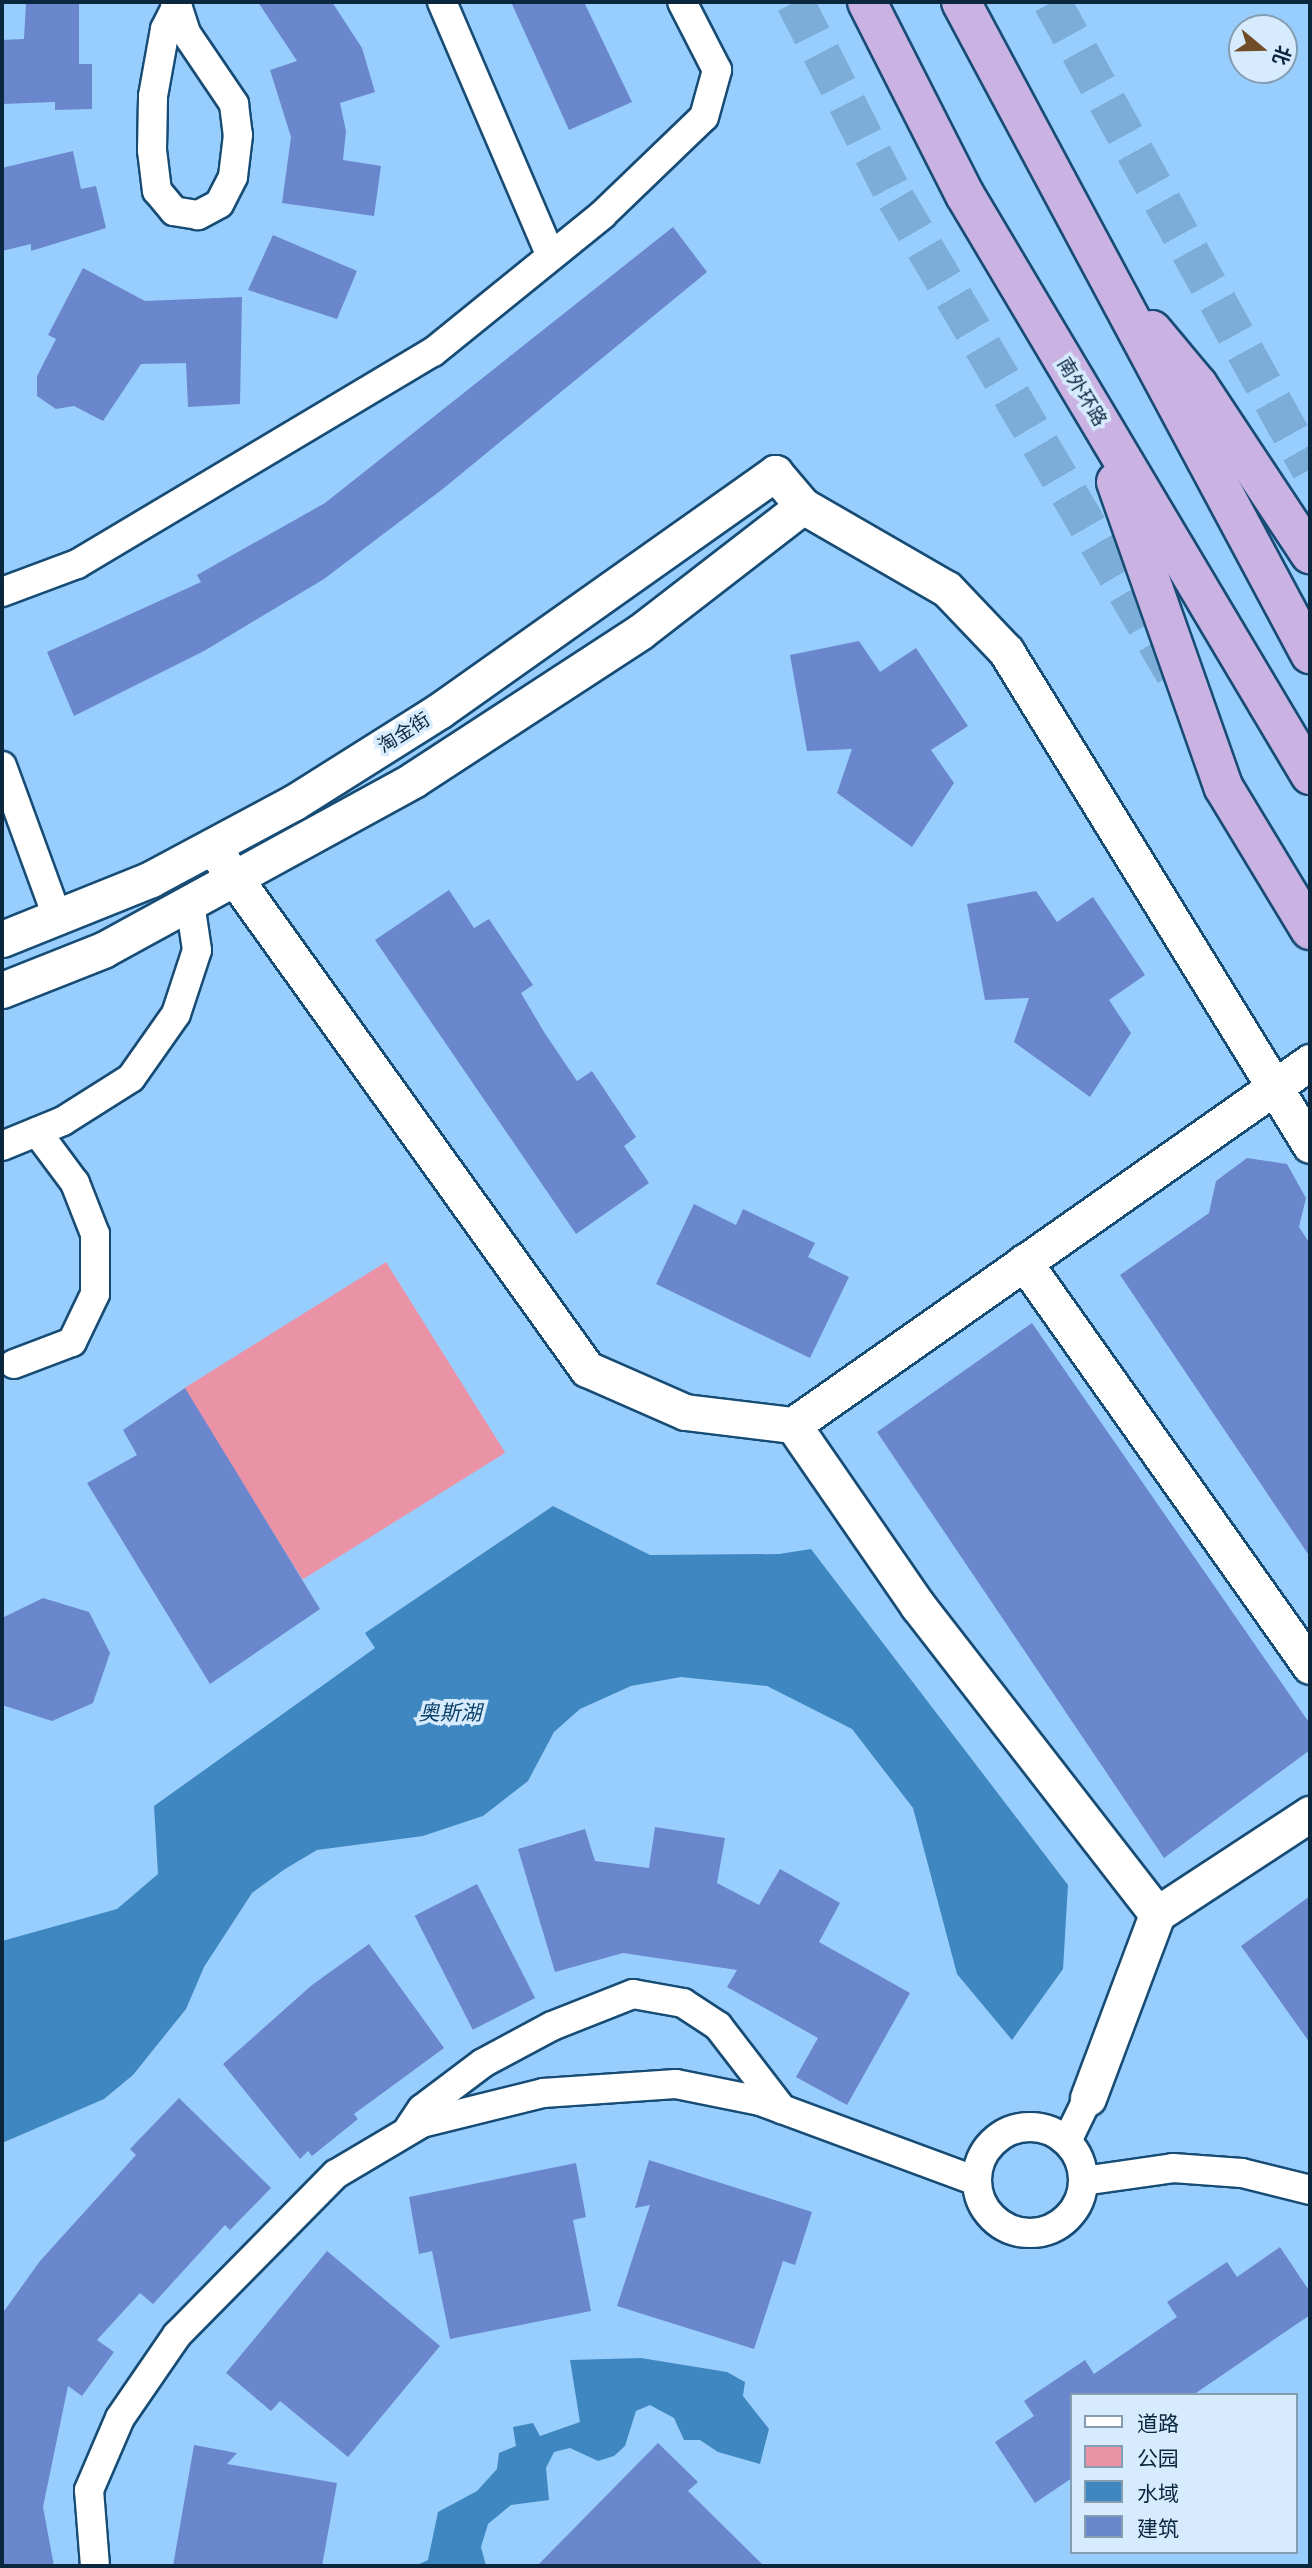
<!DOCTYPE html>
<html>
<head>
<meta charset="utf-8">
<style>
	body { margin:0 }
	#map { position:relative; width:1312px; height:2568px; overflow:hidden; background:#98cefe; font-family:Arial,"Noto Sans SC",sans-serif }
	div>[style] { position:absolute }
	.green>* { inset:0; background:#eb93a6; transform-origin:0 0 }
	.water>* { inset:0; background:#3f87c1 }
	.building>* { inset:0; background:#6a87cd; transform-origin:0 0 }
	.motorway-tunnel>* { height:38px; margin-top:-19px; transform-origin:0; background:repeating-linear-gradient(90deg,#7cadd8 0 38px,transparent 0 57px) }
	.roads { filter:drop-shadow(2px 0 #174c75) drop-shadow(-2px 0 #174c75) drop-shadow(0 2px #174c75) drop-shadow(0 -2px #174c75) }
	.minor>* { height:28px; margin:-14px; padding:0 14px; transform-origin:14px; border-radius:14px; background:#fff }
	.minor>.ring { margin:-14px; padding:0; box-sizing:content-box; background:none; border:28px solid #fff; border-radius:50% }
	.tertiary>* { height:35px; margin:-17.5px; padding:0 17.5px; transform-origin:17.5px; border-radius:17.5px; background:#fff }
	.trunk>* { height:38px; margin:-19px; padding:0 19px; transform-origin:19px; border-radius:19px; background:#cab3e3 }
	span { translate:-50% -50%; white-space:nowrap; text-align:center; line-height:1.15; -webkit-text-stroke:7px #d7ebfe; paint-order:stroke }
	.street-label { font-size:19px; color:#0a273e }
	.water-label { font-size:21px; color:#0b4169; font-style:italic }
	.frame { position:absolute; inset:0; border:4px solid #0a273e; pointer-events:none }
	.legend { position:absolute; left:1070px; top:2393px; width:228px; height:161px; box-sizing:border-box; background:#d7ebfe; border:2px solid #859db1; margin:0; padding:9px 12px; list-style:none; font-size:21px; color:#0a273e }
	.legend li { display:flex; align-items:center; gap:14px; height:35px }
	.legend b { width:35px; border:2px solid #859db1 }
	.north { position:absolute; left:1228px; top:14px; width:70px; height:70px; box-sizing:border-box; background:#d7ebfe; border:2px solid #859db1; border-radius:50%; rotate:109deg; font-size:19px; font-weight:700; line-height:28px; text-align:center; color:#0a273e }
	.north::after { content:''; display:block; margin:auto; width:24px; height:32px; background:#714d27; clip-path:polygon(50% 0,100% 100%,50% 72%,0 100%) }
</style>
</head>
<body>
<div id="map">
	<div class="green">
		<div style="left:386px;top:1262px;width:225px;height:239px;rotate:58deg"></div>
	</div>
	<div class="water">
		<div style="clip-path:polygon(553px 1506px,650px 1555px,779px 1554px,811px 1549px,1068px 1885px,1063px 1969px,1012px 2040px,957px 1974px,913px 1808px,852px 1729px,767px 1686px,681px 1677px,631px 1686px,580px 1709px,554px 1732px,528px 1781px,483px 1816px,423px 1836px,317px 1850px,285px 1869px,252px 1893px,204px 1967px,186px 2009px,133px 2075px,104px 2099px,2px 2143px,2px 1941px,117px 1909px,158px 1874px,154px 1806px,375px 1648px,365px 1633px)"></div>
		<div style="clip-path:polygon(641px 2358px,727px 2372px,745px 2382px,743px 2396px,769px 2429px,760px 2464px,718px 2452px,700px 2440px,684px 2440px,674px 2418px,650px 2405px,636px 2411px,625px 2446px,614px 2456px,598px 2461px,570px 2448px,554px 2452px,546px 2468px,549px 2500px,511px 2505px,488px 2524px,481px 2547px,486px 2566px,415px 2566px,428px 2560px,438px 2512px,477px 2491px,497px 2469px,499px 2453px,516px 2446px,513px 2427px,533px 2423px,540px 2436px,580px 2422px,570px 2360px)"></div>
	</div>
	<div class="building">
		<div style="clip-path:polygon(26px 2px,79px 2px,79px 64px,92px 64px,92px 109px,55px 110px,55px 102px,2px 104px,2px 40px,24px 39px)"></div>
		<div style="clip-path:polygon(258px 2px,332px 2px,362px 48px,375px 92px,340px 103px,346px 131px,343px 160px,381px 166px,374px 216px,282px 203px,291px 137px,270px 70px,297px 61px)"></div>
		<div style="clip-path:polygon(511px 2px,584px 2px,632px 102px,569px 130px)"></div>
		<div style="clip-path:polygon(73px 151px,81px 189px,96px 186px,106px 228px,31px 251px,31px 244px,2px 251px,2px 168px)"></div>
		<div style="clip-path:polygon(673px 227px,707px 272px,444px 488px,324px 579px,204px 651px,74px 716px,47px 652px,201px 582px,197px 575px,325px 503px)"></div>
		<div style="clip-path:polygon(273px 235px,357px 271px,337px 319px,248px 290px)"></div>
		<div style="clip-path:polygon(83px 268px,145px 301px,242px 297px,240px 404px,188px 407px,186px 363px,141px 364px,103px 421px,74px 406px,56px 409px,37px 396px,37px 376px,56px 339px,48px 335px)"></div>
		<div style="clip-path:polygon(859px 641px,880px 672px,916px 648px,968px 726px,931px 750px,954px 783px,912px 847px,837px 793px,852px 749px,807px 751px,790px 655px)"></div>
		<div style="clip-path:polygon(449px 890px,474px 928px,489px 919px,533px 985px,521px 993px,544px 1032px,577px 1081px,592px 1071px,636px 1137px,624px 1146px,649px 1183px,576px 1234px,375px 940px)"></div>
		<div style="clip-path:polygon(1036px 891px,1057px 922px,1093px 897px,1145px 975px,1109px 1000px,1131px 1033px,1090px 1097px,1014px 1042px,1029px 998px,985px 1000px,967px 904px)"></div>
		<div style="clip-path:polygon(1247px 1158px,1287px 1164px,1306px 1198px,1299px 1227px,1310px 1244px,1310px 1557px,1120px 1275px,1209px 1213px,1216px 1181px)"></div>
		<div style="clip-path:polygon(694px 1204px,736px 1225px,743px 1209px,815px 1243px,808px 1257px,849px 1277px,810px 1358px,656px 1284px)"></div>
		<div style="clip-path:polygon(1032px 1323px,1310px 1724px,1310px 1750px,1164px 1858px,877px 1432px)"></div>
		<div style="clip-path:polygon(185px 1388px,320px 1609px,210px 1684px,87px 1483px,137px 1455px,123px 1430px)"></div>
		<div style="clip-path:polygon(43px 1598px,89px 1612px,110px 1653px,93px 1703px,52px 1721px,2px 1705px,2px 1618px)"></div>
		<div style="clip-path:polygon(655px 1827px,725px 1838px,717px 1883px,759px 1905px,780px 1869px,840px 1903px,819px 1942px,910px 1993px,847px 2105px,796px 2077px,818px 2038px,727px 1987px,737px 1970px,623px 1953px,555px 1972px,518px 1849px,585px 1829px,595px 1861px,649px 1868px)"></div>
		<div style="left:477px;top:1884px;width:128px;height:70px;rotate:63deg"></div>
		<div style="clip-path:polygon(1310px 1896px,1310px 2043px,1241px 1946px)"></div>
		<div style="clip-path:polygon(369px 1944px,444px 2048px,354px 2114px,358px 2119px,312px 2156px,308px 2151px,300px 2159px,223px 2064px,312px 1985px)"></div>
		<div style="clip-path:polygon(179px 2098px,271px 2188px,230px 2230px,225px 2225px,153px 2304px,140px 2293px,97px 2340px,114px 2352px,82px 2396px,68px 2386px,43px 2507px,54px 2566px,2px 2566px,2px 2314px,40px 2261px,136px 2155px,130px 2149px)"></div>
		<div style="clip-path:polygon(649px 2160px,812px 2212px,795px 2265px,783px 2261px,754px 2349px,617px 2306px,650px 2205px,635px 2208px)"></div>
		<div style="clip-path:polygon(576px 2163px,586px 2217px,573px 2220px,591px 2311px,450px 2339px,432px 2251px,419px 2254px,409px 2197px)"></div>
		<div style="clip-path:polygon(1280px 2247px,1310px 2292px,1310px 2315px,1193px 2395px,1072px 2395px,1072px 2478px,1035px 2503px,995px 2442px,1034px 2416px,1024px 2401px,1085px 2360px,1094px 2374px,1177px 2317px,1167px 2302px,1227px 2262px,1237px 2277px)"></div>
		<div style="clip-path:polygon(327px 2251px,440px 2346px,348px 2457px,280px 2401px,271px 2411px,226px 2373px)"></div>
		<div style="clip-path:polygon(658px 2443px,698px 2482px,688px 2491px,764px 2566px,537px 2566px)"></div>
		<div style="clip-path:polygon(194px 2445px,237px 2453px,227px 2464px,337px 2483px,322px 2566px,173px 2566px)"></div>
	</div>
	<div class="motorway-tunnel">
		<div style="left:795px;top:2px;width:221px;rotate:62.9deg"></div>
		<div style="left:896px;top:199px;width:550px;rotate:59.61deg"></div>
		<div style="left:1052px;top:2px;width:534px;rotate:61.08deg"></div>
	</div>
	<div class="roads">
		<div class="minor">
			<div style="left:175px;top:2px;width:4px;rotate:56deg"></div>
			<div style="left:177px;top:5px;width:29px;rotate:72deg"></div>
			<div style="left:186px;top:33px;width:86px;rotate:55.9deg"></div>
			<div style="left:234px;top:104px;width:31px;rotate:83deg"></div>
			<div style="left:238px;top:135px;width:42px;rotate:96.8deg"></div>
			<div style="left:233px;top:177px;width:30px;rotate:117deg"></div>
			<div style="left:219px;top:204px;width:24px;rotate:152deg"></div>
			<div style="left:198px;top:215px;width:24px;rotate:-171deg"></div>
			<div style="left:174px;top:211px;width:26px;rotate:-130deg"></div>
			<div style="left:157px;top:191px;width:41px;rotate:-97deg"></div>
			<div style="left:152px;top:150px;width:54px;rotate:-88.9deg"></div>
			<div style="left:153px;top:96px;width:68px;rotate:-79.8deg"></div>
			<div style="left:165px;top:29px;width:27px;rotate:-63deg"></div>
			<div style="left:442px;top:2px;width:276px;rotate:66.8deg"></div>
			<div style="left:2px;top:592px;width:80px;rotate:-20.5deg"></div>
			<div style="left:77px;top:564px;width:414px;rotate:-30.8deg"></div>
			<div style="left:433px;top:352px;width:218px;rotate:-39deg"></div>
			<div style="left:602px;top:215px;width:141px;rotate:-43.9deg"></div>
			<div style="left:704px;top:117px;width:49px;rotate:-74.5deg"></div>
			<div style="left:717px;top:70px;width:76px;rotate:-117.2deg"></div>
			<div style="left:2px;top:766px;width:163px;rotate:69.9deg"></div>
			<div style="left:2px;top:1146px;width:66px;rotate:-22.3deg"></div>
			<div style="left:63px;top:1121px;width:80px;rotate:-32.3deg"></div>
			<div style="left:131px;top:1078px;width:78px;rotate:-54.9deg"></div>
			<div style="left:176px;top:1014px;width:67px;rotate:-71.8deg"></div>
			<div style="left:197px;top:950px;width:48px;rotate:-98.5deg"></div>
			<div style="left:14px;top:1364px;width:62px;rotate:-20.8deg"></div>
			<div style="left:72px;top:1342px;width:53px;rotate:-64.4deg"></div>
			<div style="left:95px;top:1294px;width:60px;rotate:-90deg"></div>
			<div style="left:95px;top:1234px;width:55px;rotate:-111.4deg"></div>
			<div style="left:75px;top:1183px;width:64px;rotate:-126.7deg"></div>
			<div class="ring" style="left:977px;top:2127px;width:78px;height:78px"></div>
			<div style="left:409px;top:2128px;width:23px;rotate:-56deg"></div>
			<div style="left:422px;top:2109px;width:76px;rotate:-37deg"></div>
			<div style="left:483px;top:2063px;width:78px;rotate:-28.2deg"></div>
			<div style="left:552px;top:2026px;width:87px;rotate:-21.6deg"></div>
			<div style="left:633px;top:1994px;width:51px;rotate:10.2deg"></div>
			<div style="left:683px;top:2003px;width:42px;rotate:33.3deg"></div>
			<div style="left:718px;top:2026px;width:105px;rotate:52.4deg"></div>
			<div style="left:1067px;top:2141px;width:48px;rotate:-64deg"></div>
			<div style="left:1083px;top:2181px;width:91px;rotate:-8.2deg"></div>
			<div style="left:1173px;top:2168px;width:69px;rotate:4.1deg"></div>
			<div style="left:1242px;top:2173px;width:70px;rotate:14deg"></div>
			<div style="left:95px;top:2566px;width:76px;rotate:-94.5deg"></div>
			<div style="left:89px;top:2490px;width:78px;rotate:-66.7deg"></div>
			<div style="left:120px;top:2418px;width:101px;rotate:-55.5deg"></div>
			<div style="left:177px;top:2335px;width:226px;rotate:-45.4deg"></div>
			<div style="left:336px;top:2174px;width:100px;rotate:-30.7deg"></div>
			<div style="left:422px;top:2123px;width:125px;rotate:-13.9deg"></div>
			<div style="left:543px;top:2093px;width:133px;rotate:-3.9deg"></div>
			<div style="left:676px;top:2084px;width:86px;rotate:11.4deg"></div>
			<div style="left:760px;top:2101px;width:230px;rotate:20.3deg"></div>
		</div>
		<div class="tertiary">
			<div style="left:221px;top:859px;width:628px;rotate:54.33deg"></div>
			<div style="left:587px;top:1369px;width:107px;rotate:23.7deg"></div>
			<div style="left:685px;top:1412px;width:109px;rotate:6.9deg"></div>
			<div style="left:2px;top:939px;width:161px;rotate:-21.9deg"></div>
			<div style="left:151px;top:879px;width:161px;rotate:-28.2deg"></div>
			<div style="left:293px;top:803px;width:173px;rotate:-32.2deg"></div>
			<div style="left:439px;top:711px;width:412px;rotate:-35.3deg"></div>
			<div style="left:775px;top:473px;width:43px;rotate:49.7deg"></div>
			<div style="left:803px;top:506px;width:166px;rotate:30deg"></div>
			<div style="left:947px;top:589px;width:86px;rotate:46.4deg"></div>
			<div style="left:1006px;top:651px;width:580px;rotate:58.39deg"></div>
			<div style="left:2px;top:990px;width:109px;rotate:-21.6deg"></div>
			<div style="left:103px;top:950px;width:354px;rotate:-28.7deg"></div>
			<div style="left:413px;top:780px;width:271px;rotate:-33.1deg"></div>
			<div style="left:640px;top:632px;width:206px;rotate:-37.7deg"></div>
			<div style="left:1024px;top:1262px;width:495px;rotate:54.7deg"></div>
			<div style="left:1157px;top:1914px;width:390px;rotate:-127.8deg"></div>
			<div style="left:918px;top:1606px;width:220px;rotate:-124.6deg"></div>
			<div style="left:793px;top:1425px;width:632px;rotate:-35.07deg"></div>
			<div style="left:1088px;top:2098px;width:197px;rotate:-69.4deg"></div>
			<div style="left:1157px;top:1914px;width:183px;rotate:-33.2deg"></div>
		</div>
		<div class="trunk">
			<div style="left:867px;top:2px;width:216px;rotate:63.1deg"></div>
			<div style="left:965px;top:195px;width:675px;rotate:59.25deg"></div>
			<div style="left:961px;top:2px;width:740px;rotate:61.84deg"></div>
			<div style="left:1152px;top:330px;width:72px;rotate:50.1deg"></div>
			<div style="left:1198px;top:385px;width:203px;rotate:56.5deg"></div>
			<div style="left:1116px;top:482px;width:324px;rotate:70.6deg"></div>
			<div style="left:1224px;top:788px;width:166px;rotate:58.8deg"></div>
		</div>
	</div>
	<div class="street-label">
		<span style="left:1082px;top:392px;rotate:59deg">南外环路</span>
		<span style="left:404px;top:733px;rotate:-32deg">淘金街</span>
	</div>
	<div class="water-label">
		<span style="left:450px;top:1713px">奥斯湖</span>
	</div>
	<div class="frame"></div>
	<ul class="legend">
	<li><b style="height:9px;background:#fff"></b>道路</li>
	<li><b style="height:19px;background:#eb93a6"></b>公园</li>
	<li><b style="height:19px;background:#3f87c1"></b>水域</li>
	<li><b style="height:19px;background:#6a87cd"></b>建筑</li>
	</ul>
	<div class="north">北</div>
</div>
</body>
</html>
